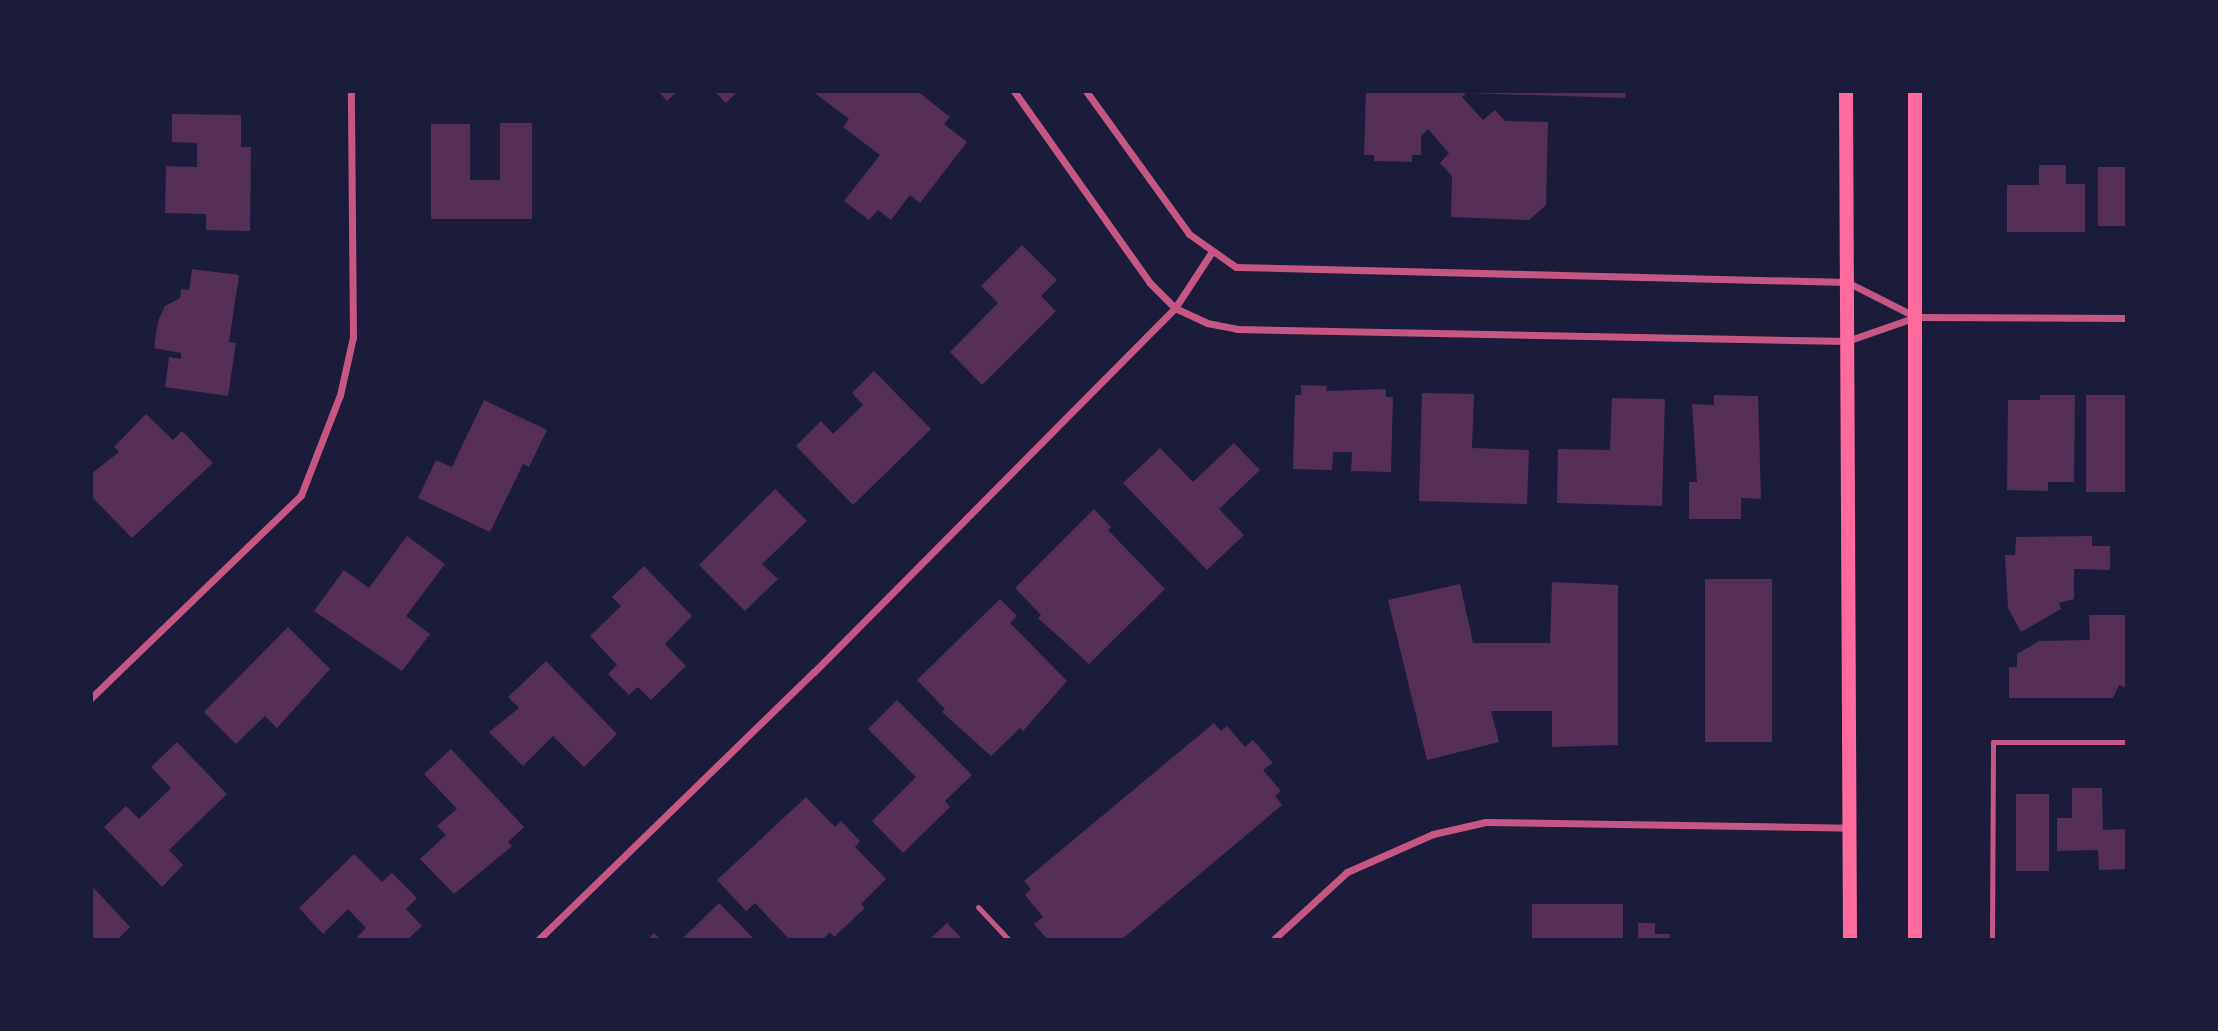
<!DOCTYPE html>
<html>
<head>
<meta charset="utf-8">
<style>
	body { margin:0 }
	#map { position:relative; width:2218px; height:1031px; overflow:hidden; background:#1b1b3a; font-family:"Source Sans 3",sans-serif }
	div>[style] { position:absolute }
	.building>* { inset:0; background:#542f53; transform-origin:0 0 }
	.service>* { height:5px; margin:-2.5px; padding:0 2.5px; transform-origin:2.5px; border-radius:2.5px; background:#c65784 }
	.minor>* { height:7px; margin:-3.5px; padding:0 3.5px; transform-origin:3.5px; border-radius:3.5px; background:#c65784 }
	.secondary>* { height:14px; margin:-7px; padding:0 7px; transform-origin:7px; border-radius:7px; background:#ff6b9d }
	span { translate:-50% -50%; white-space:nowrap; text-align:center; line-height:1.15; -webkit-text-stroke:7px #1b1b3a; paint-order:stroke }
	.frame { position:absolute; inset:0; border:93px solid #1b1b3a; pointer-events:none }
</style>
</head>
<body>
<div id="map">
	<div class="building">
		<div style="clip-path:polygon(658px 91px,678px 91px,667px 101px)"></div>
		<div style="clip-path:polygon(714px 91px,738px 91px,726px 103px)"></div>
		<div style="clip-path:polygon(812px 91px,917px 91px,950px 117px,944px 124px,967px 142px,920px 203px,910px 195px,891px 220px,878px 210px,869px 220px,844px 201px,880px 155px,843px 127px,849px 119px)"></div>
		<div style="clip-path:polygon(1366px 91px,1626px 91px,1625px 98px,1466px 93px,1462px 97px,1483px 120px,1495px 110px,1505px 121px,1548px 122px,1546px 205px,1529px 220px,1451px 217px,1452px 176px,1440px 163px,1449px 153px,1428px 129px,1421px 136px,1421px 155px,1412px 155px,1412px 162px,1374px 161px,1374px 155px,1364px 155px)"></div>
		<div style="clip-path:polygon(172px 114px,241px 115px,241px 147px,251px 147px,250px 231px,206px 230px,206px 214px,165px 213px,166px 166px,197px 167px,197px 143px,172px 142px)"></div>
		<div style="clip-path:polygon(500px 123px,532px 123px,532px 219px,431px 219px,431px 124px,470px 124px,470px 180px,500px 180px)"></div>
		<div style="clip-path:polygon(2039px 165px,2066px 165px,2066px 184px,2085px 184px,2085px 232px,2007px 232px,2007px 185px,2039px 185px)"></div>
		<div style="left:2127px;top:167px;width:59px;height:29px;rotate:90deg"></div>
		<div style="clip-path:polygon(1022px 245px,1057px 280px,1041px 296px,1056px 311px,982px 385px,950px 352px,998px 303px,981px 286px)"></div>
		<div style="clip-path:polygon(192px 269px,239px 275px,229px 342px,236px 343px,228px 396px,165px 387px,169px 357px,181px 359px,181px 353px,154px 348px,158px 321px,165px 306px,180px 298px,181px 289px,189px 290px)"></div>
		<div style="clip-path:polygon(874px 371px,931px 429px,853px 505px,796px 446px,821px 421px,833px 434px,863px 405px,852px 393px)"></div>
		<div style="clip-path:polygon(1301px 385px,1327px 386px,1326px 391px,1386px 389px,1386px 397px,1393px 397px,1391px 472px,1351px 471px,1352px 452px,1333px 452px,1332px 470px,1293px 469px,1295px 395px,1301px 395px)"></div>
		<div style="clip-path:polygon(1422px 393px,1474px 394px,1472px 448px,1529px 450px,1527px 504px,1419px 501px)"></div>
		<div style="clip-path:polygon(1714px 395px,1758px 396px,1761px 499px,1741px 498px,1741px 519px,1689px 519px,1689px 482px,1697px 482px,1692px 404px,1714px 405px)"></div>
		<div style="clip-path:polygon(2040px 395px,2075px 395px,2074px 482px,2048px 482px,2048px 491px,2007px 490px,2008px 400px,2040px 400px)"></div>
		<div style="left:2086px;top:395px;width:41px;height:97px"></div>
		<div style="clip-path:polygon(1612px 398px,1665px 399px,1662px 506px,1557px 503px,1558px 449px,1610px 450px)"></div>
		<div style="clip-path:polygon(484px 400px,547px 430px,529px 467px,523px 464px,490px 532px,418px 498px,436px 460px,452px 467px)"></div>
		<div style="clip-path:polygon(146px 414px,173px 440px,182px 431px,213px 463px,132px 538px,91px 496px,91px 474px,119px 452px,114px 447px)"></div>
		<div style="clip-path:polygon(1234px 443px,1260px 470px,1219px 509px,1244px 535px,1207px 570px,1123px 483px,1160px 448px,1193px 482px)"></div>
		<div style="clip-path:polygon(775px 489px,807px 521px,762px 564px,778px 579px,745px 611px,699px 565px)"></div>
		<div style="clip-path:polygon(1094px 509px,1111px 527px,1108px 530px,1165px 589px,1089px 664px,1038px 618px,1041px 615px,1015px 588px)"></div>
		<div style="clip-path:polygon(407px 536px,445px 564px,406px 616px,430px 634px,402px 671px,314px 611px,344px 570px,369px 588px)"></div>
		<div style="clip-path:polygon(2092px 536px,2092px 546px,2110px 546px,2110px 570px,2074px 569px,2074px 599px,2059px 603px,2061px 609px,2021px 632px,2008px 608px,2005px 555px,2015px 555px,2016px 537px)"></div>
		<div style="clip-path:polygon(644px 566px,692px 616px,665px 644px,686px 666px,651px 700px,638px 687px,629px 695px,608px 674px,617px 665px,590px 636px,621px 606px,612px 597px)"></div>
		<div style="left:1772px;top:579px;width:163px;height:67px;rotate:90deg"></div>
		<div style="clip-path:polygon(1552px 582px,1618px 585px,1618px 745px,1552px 747px,1552px 711px,1491px 711px,1499px 742px,1427px 760px,1388px 600px,1460px 584px,1473px 643px,1550px 643px)"></div>
		<div style="clip-path:polygon(1000px 599px,1017px 616px,1010px 623px,1067px 681px,1023px 731px,1020px 728px,991px 756px,942px 712px,945px 709px,917px 680px)"></div>
		<div style="clip-path:polygon(2089px 615px,2127px 615px,2127px 688px,2119px 685px,2113px 698px,2009px 698px,2009px 667px,2017px 667px,2017px 654px,2039px 641px,2090px 640px)"></div>
		<div style="clip-path:polygon(288px 627px,330px 669px,277px 728px,265px 716px,236px 744px,204px 712px)"></div>
		<div style="clip-path:polygon(546px 661px,617px 734px,584px 767px,553px 736px,523px 766px,489px 732px,519px 708px,508px 697px)"></div>
		<div style="clip-path:polygon(897px 700px,972px 775px,945px 801px,950px 807px,903px 853px,872px 821px,916px 777px,868px 729px)"></div>
		<div style="clip-path:polygon(1214px 723px,1221px 731px,1227px 726px,1245px 747px,1253px 740px,1273px 763px,1263px 770px,1281px 791px,1275px 796px,1282px 805px,1121px 940px,1048px 940px,1034px 924px,1043px 917px,1025px 895px,1031px 889px,1024px 881px)"></div>
		<div style="clip-path:polygon(177px 742px,227px 794px,169px 850px,183px 865px,162px 887px,104px 827px,126px 806px,139px 819px,171px 788px,151px 767px)"></div>
		<div style="clip-path:polygon(451px 749px,524px 827px,508px 842px,512px 846px,454px 894px,420px 859px,446px 835px,437px 826px,457px 809px,424px 774px)"></div>
		<div style="clip-path:polygon(2072px 788px,2102px 788px,2103px 830px,2127px 829px,2127px 869px,2099px 870px,2098px 850px,2057px 851px,2057px 818px,2072px 818px)"></div>
		<div style="left:2016px;top:794px;width:33px;height:77px"></div>
		<div style="clip-path:polygon(806px 797px,835px 827px,841px 821px,860px 841px,855px 847px,886px 879px,861px 904px,865px 908px,834px 937px,830px 932px,822px 940px,790px 940px,755px 903px,746px 911px,717px 880px)"></div>
		<div style="clip-path:polygon(354px 854px,382px 882px,392px 873px,417px 898px,406px 909px,422px 926px,407px 940px,354px 940px,366px 928px,348px 909px,323px 934px,299px 908px)"></div>
		<div style="clip-path:polygon(91px 885px,130px 927px,117px 940px,91px 940px)"></div>
		<div style="clip-path:polygon(719px 903px,755px 940px,681px 940px)"></div>
		<div style="left:1532px;top:904px;width:91px;height:36px"></div>
		<div style="clip-path:polygon(947px 923px,963px 940px,929px 940px)"></div>
		<div style="clip-path:polygon(1638px 923px,1655px 923px,1655px 934px,1670px 934px,1670px 940px,1638px 940px)"></div>
		<div style="clip-path:polygon(654px 933px,661px 940px,647px 940px)"></div>
	</div>
	<div class="service">
		<div style="left:978px;top:907px;width:45px;rotate:46.8deg"></div>
		<div style="left:1992px;top:940px;width:198px;rotate:-89.7deg"></div>
		<div style="left:1993px;top:742px;width:134px"></div>
	</div>
	<div class="minor">
		<div style="left:1014px;top:91px;width:235px;rotate:54.7deg"></div>
		<div style="left:1150px;top:283px;width:35px;rotate:45deg"></div>
		<div style="left:1175px;top:308px;width:35px;rotate:25deg"></div>
		<div style="left:1207px;top:323px;width:31px;rotate:11deg"></div>
		<div style="left:1237px;top:329px;width:610px;rotate:1.13deg"></div>
		<div style="left:1847px;top:341px;width:73px;rotate:-19.2deg"></div>
		<div style="left:1916px;top:317px;width:211px;rotate:0.3deg"></div>
		<div style="left:1086px;top:91px;width:176px;rotate:54.2deg"></div>
		<div style="left:1189px;top:234px;width:57px;rotate:35.1deg"></div>
		<div style="left:1236px;top:267px;width:611px;rotate:1.41deg"></div>
		<div style="left:1847px;top:282px;width:75px;rotate:26.9deg"></div>
		<div style="left:91px;top:698px;width:292px;rotate:-44deg"></div>
		<div style="left:301px;top:495px;width:107px;rotate:-68.7deg"></div>
		<div style="left:340px;top:395px;width:59px;rotate:-77.4deg"></div>
		<div style="left:353px;top:337px;width:246px;rotate:-90.5deg"></div>
		<div style="left:538px;top:940px;width:385px;rotate:-44.2deg"></div>
		<div style="left:814px;top:672px;width:513px;rotate:-45.24deg"></div>
		<div style="left:1175px;top:308px;width:66px;rotate:-56.8deg"></div>
		<div style="left:1273px;top:940px;width:100px;rotate:-42.6deg"></div>
		<div style="left:1347px;top:872px;width:94px;rotate:-23.8deg"></div>
		<div style="left:1433px;top:834px;width:54px;rotate:-12.8deg"></div>
		<div style="left:1486px;top:822px;width:364px;rotate:0.9deg"></div>
	</div>
	<div class="secondary">
		<div style="left:1846px;top:91px;width:849px;rotate:89.73deg"></div>
		<div style="left:1915px;top:940px;width:849px;rotate:-90deg"></div>
	</div>
	<div class="frame"></div>
</div>
</body>
</html>
